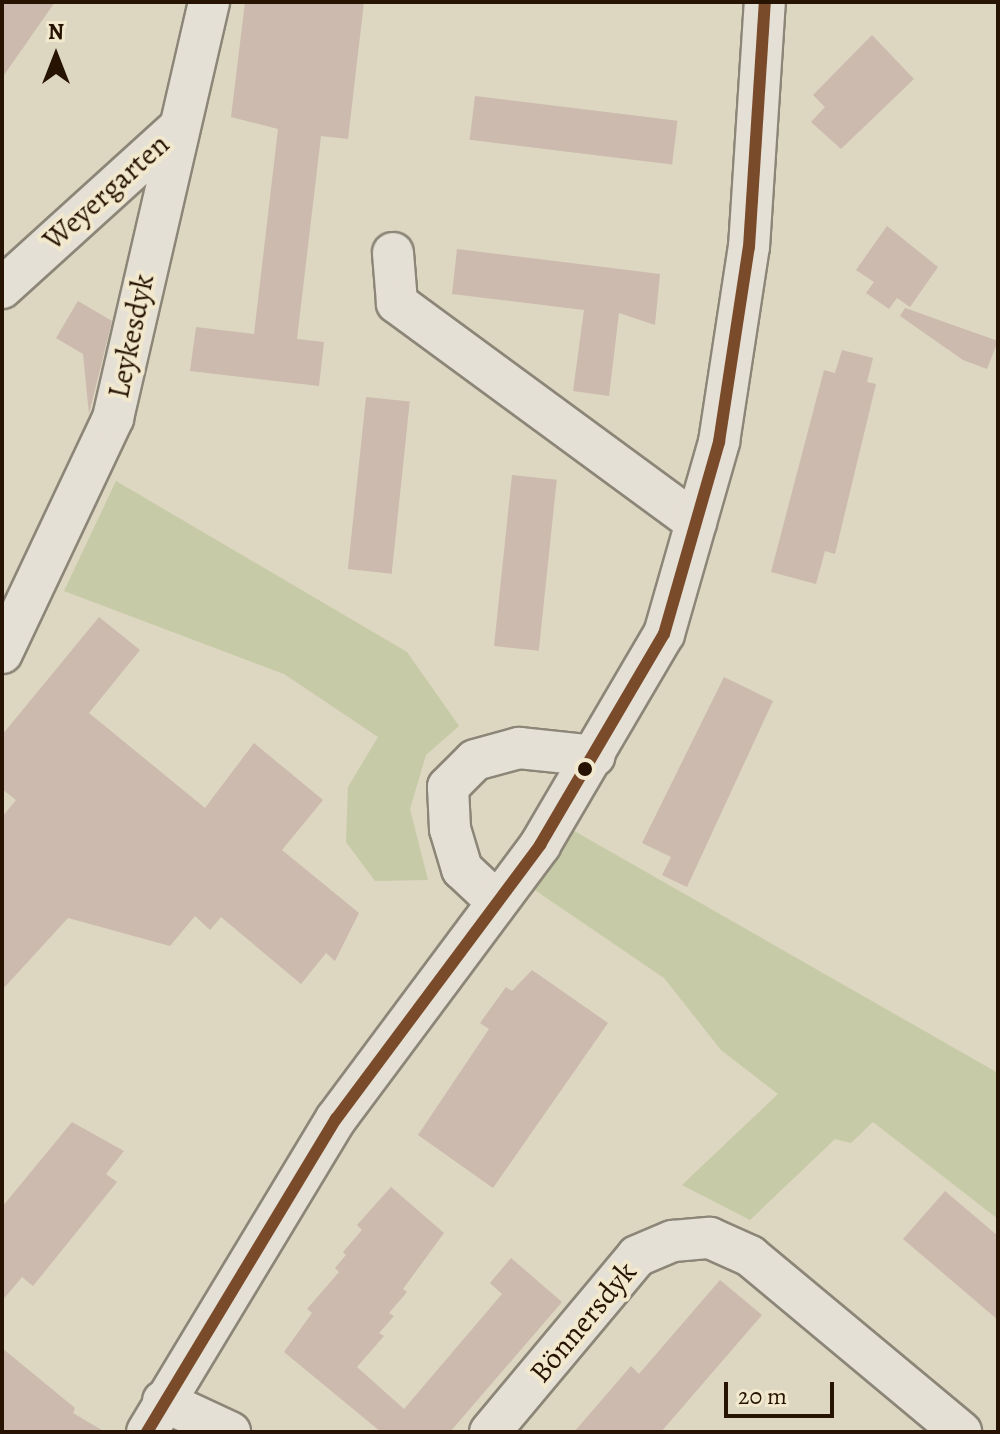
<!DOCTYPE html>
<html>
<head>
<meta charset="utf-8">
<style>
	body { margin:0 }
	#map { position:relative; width:1000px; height:1434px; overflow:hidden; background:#ddd6c1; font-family:Alegreya,serif }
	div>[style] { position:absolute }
	.green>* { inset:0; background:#c6caa6 }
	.building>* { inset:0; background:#ccbaae; transform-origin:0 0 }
	.roads { filter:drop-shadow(2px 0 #8c8678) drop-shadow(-2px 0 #8c8678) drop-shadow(0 2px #8c8678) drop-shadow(0 -2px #8c8678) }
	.minor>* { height:40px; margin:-20px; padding:0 20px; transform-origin:20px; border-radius:20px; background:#e5e0d5 }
	.bus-1>* { height:12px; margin:-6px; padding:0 6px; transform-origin:6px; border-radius:6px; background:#7a4b2a }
	.dots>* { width:22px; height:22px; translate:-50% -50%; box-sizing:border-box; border:4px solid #f1e8ce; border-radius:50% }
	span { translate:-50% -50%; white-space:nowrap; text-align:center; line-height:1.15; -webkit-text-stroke:8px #f1e8ce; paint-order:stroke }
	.street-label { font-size:30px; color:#271301 }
	.frame { position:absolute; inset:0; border:4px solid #271301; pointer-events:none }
	.north { position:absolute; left:16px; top:16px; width:80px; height:80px; -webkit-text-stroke:6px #f1e8ce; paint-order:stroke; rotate:0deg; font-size:22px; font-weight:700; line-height:32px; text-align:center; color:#271301 }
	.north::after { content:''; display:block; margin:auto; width:28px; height:36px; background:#271301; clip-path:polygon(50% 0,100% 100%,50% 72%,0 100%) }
	.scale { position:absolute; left:724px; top:1382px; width:110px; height:36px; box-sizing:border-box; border:4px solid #271301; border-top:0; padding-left:10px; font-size:24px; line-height:28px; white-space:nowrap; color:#271301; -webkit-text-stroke:6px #f1e8ce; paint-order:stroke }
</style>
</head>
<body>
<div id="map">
	<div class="green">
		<div style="clip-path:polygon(116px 481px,407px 652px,459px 726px,426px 755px,410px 809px,428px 880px,375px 881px,346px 842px,348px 787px,378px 737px,284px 674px,64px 591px)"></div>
		<div style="clip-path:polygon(569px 828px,998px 1073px,998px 1219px,873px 1122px,851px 1143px,835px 1139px,750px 1220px,682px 1185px,778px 1094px,721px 1050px,664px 978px,526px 884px)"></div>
	</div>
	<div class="building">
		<div style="clip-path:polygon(2px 2px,55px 2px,2px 78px)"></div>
		<div style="clip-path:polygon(245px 2px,364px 2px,348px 139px,321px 136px,297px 339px,324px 342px,319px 386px,190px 371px,196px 327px,254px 334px,278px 129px,231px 117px)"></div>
		<div style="clip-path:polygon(872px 35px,914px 79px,841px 149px,811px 122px,825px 107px,813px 95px)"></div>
		<div style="left:475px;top:96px;width:204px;height:44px;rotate:7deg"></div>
		<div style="clip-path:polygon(887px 226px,938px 267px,910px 307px,897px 298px,889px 309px,866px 293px,874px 282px,856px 270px)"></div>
		<div style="clip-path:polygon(457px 249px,660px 274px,655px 325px,619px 313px,609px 396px,573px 391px,584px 310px,452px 294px)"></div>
		<div style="clip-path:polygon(78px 301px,112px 321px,89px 414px,83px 354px,56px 338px)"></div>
		<div style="clip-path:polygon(905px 308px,998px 341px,987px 369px,963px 360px,900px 316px)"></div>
		<div style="clip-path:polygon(842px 350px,873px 358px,867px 382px,876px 384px,835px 554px,825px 551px,816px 584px,771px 572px,824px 370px,835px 373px)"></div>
		<div style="left:366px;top:397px;width:44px;height:173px;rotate:6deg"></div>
		<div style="left:512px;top:475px;width:45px;height:172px;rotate:6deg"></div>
		<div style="clip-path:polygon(99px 617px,140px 650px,89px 713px,205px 808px,254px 743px,323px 800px,282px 850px,359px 913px,335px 961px,326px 953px,301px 984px,221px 917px,210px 930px,195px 916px,170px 946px,68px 918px,2px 990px,2px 817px,16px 800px,2px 789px,2px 735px)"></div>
		<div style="clip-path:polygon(724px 677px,773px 701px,687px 887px,662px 875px,671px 857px,642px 843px)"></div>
		<div style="clip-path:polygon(532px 970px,608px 1023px,493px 1188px,418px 1135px,489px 1029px,480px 1023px,506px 987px,512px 991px)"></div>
		<div style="clip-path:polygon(72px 1122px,124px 1151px,106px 1174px,117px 1182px,33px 1286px,22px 1277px,2px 1301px,2px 1207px)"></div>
		<div style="clip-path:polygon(391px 1187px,444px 1233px,403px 1289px,407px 1292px,389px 1313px,394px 1316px,379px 1333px,384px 1336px,357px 1367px,404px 1409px,502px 1294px,490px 1283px,511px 1258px,562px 1302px,450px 1432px,381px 1432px,284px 1352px,312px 1313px,307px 1309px,339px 1272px,335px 1268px,346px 1255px,343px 1252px,362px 1230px,357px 1225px)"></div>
		<div style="clip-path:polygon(945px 1191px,998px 1236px,998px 1320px,903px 1239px)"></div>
		<div style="clip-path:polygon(720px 1280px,762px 1315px,661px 1432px,574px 1432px,631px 1366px,639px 1374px)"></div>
		<div style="clip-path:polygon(2px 1348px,75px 1408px,73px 1413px,105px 1432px,2px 1432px)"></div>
	</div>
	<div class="roads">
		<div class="minor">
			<div style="left:393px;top:253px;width:50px;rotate:85.4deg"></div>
			<div style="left:397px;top:303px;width:371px;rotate:36.3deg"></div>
			<div style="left:2px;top:288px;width:235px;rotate:-42.2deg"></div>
			<div style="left:2px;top:653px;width:260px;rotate:-64.7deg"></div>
			<div style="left:113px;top:418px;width:427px;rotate:-77deg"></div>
			<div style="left:495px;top:900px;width:45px;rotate:-136.8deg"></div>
			<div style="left:462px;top:869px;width:42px;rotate:-106.7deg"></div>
			<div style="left:450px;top:829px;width:42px;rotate:-92.7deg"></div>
			<div style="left:448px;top:787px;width:38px;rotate:-45deg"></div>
			<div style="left:475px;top:760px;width:46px;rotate:-15.3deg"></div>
			<div style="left:519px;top:748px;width:76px;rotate:6deg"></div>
			<div style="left:163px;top:1401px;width:74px;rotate:24.8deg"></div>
			<div style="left:147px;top:1432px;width:366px;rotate:-58.9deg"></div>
			<div style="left:336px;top:1119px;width:342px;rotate:-53.3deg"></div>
			<div style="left:540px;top:845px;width:245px;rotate:-59.6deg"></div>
			<div style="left:664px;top:634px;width:200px;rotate:-74deg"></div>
			<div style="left:719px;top:442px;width:197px;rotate:-81.3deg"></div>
			<div style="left:749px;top:247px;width:246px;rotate:-86.3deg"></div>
			<div style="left:490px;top:1432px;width:229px;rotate:-50.1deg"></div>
			<div style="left:637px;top:1256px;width:39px;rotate:-23deg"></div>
			<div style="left:673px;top:1241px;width:37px;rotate:-5deg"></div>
			<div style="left:710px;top:1238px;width:44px;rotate:24.2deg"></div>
			<div style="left:750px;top:1256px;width:275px;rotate:39.8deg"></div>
		</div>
	</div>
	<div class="bus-1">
		<div style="left:147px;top:1432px;width:366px;rotate:-58.9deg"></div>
		<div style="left:336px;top:1119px;width:342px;rotate:-53.3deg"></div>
		<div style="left:540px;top:845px;width:245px;rotate:-59.6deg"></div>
		<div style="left:664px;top:634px;width:200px;rotate:-74deg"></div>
		<div style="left:719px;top:442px;width:197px;rotate:-81.3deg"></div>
		<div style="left:749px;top:247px;width:246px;rotate:-86.3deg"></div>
	</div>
	<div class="dots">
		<div style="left:585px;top:769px;background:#271301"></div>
	</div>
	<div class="street-label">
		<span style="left:106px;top:192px;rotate:-42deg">Weyergarten</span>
		<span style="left:131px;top:336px;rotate:-78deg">Leykesdyk</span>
		<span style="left:583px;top:1322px;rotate:-50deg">Bönnersdyk</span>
	</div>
	<div class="frame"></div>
	<div class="north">N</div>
	<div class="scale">20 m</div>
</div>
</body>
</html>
